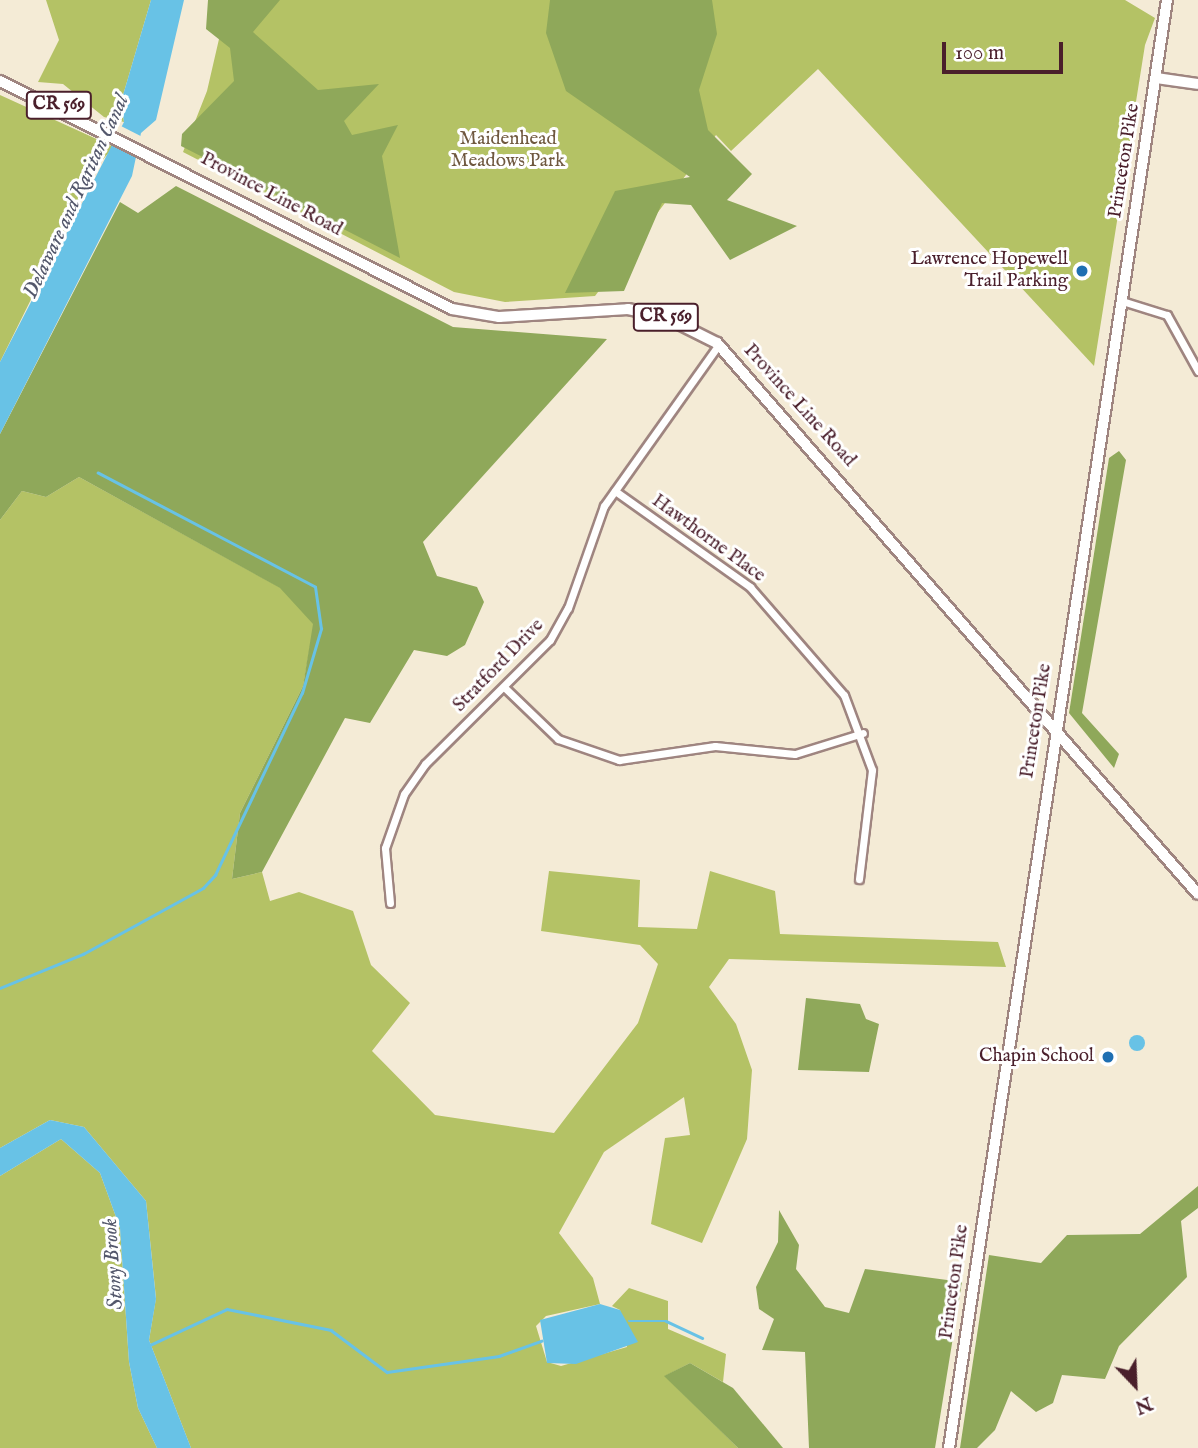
<!DOCTYPE html>
<html>
<head>
<meta charset="utf-8">
<style>
	body { margin:0 }
	#map { position:relative; width:1198px; height:1448px; overflow:hidden; background:#f4ebd6; font-family:"IM FELL English",serif }
	div>[style] { position:absolute }
	.green>* { inset:0; background:#b4c265 }
	.forest>* { inset:0; background:#8fa85a }
	.water>* { inset:0; background:#68c2e6 }
	.round { border-radius:50% }
	.pier>* { inset:0; background:#f4ebd6; transform-origin:0 0 }
	.stream>* { height:2.5px; margin:-1.25px; padding:0 1.25px; transform-origin:1.25px; border-radius:1.25px; background:#68c2e6 }
	.roads { filter:drop-shadow(2px 0 #9f8580) drop-shadow(-2px 0 #9f8580) drop-shadow(0 2px #9f8580) drop-shadow(0 -2px #9f8580) }
	.street>* { height:7px; margin:-3.5px; padding:0 3.5px; transform-origin:3.5px; border-radius:3.5px; background:#fff }
	.secondary>* { height:10px; margin:-5px; padding:0 5px; transform-origin:5px; border-radius:5px; background:#fff }
	.primary>* { height:10px; margin:-5px; padding:0 5px; transform-origin:5px; border-radius:5px; background:#fff }
	.dots>* { width:19px; height:19px; translate:-50% -50%; box-sizing:border-box; border:4px solid #fff; border-radius:50% }
	span { translate:-50% -50%; white-space:nowrap; text-align:center; line-height:1.15; -webkit-text-stroke:6px #fff; paint-order:stroke }
	.shield-label span { padding:2px 5px; background:#fff; border:2px solid; border-radius:5px; -webkit-text-stroke-width:0 }
	.shield-label { font-size:18px; color:#4a1f2b; font-weight:700 }
	.park-label { font-size:19px; color:#6f583f }
	.street-label { font-size:19px; color:#4a1f2b }
	.poi-label { font-size:19px; color:#4a1f2b }
	.right { translate:-100% -50%; text-align:right }
	.water-label { font-size:21px; color:#54586c; font-style:italic }
	.north { position:absolute; left:1100px; top:1350px; width:70px; height:70px; -webkit-text-stroke:5px #fff; paint-order:stroke; rotate:157deg; font-size:19px; font-weight:700; line-height:28px; text-align:center; color:#4a1f2b }
	.north::after { content:''; display:block; margin:auto; width:24px; height:32px; background:#4a1f2b; clip-path:polygon(50% 0,100% 100%,50% 72%,0 100%) }
	.scale { position:absolute; left:942px; top:42px; width:121px; height:32px; box-sizing:border-box; border:4px solid #4a1f2b; border-top:0; padding-left:9px; font-size:21px; line-height:24px; white-space:nowrap; color:#4a1f2b; -webkit-text-stroke:5px #fff; paint-order:stroke }
</style>
</head>
<body>
<div id="map">
	<div class="green">
		<div style="clip-path:polygon(46px 0,151px 0,121px 102px,124px 122px,104px 117px,63px 84px,38px 82px,59px 40px)"></div>
		<div style="clip-path:polygon(228px 0,1125px 0,1155px 18px,1145px 45px,1094px 366px,818px 69px,731px 151px,716px 135px,595px 296px,505px 302px,454px 292px,183px 152px,207px 91px)"></div>
		<div style="clip-path:polygon(0 95px,114px 147px,97px 166px,0 362px)"></div>
		<div style="clip-path:polygon(79px 477px,281px 588px,314px 624px,303px 686px,240px 813px,232px 879px,262px 872px,270px 901px,299px 892px,353px 911px,371px 965px,410px 1003px,372px 1051px,435px 1115px,554px 1133px,638px 1023px,658px 964px,640px 945px,541px 931px,549px 871px,640px 880px,638px 927px,697px 929px,710px 871px,775px 891px,780px 934px,998px 942px,1006px 967px,729px 959px,709px 987px,736px 1024px,752px 1070px,747px 1139px,702px 1243px,651px 1224px,665px 1138px,690px 1135px,684px 1097px,604px 1152px,559px 1233px,593px 1278px,600px 1304px,546px 1316px,536px 1326px,547px 1362px,561px 1366px,627px 1347px,620px 1310px,612px 1306px,629px 1288px,668px 1301px,668px 1329px,726px 1354px,723px 1382px,690px 1363px,665px 1376px,738px 1448px,191px 1448px,149px 1340px,156px 1298px,146px 1201px,84px 1127px,50px 1120px,0 1148px,0 520px,22px 491px,46px 497px)"></div>
		<div style="clip-path:polygon(61px 1139px,100px 1173px,120px 1228px,129px 1362px,138px 1408px,157px 1448px,0 1448px,0 1176px)"></div>
	</div>
	<div class="forest">
		<div style="clip-path:polygon(208px 0,280px 0,253px 32px,318px 90px,379px 84px,344px 121px,352px 135px,398px 125px,382px 156px,400px 258px,181px 146px,182px 134px,234px 81px,230px 48px,206px 29px)"></div>
		<div style="clip-path:polygon(550px 0,712px 0,717px 34px,699px 90px,708px 130px,752px 174px,727px 200px,797px 226px,730px 260px,691px 205px,662px 203px,624px 291px,565px 293px,615px 191px,690px 177px,566px 91px,546px 33px)"></div>
		<div style="clip-path:polygon(176px 186px,453px 327px,607px 339px,423px 542px,437px 576px,477px 587px,484px 602px,465px 645px,447px 656px,414px 650px,370px 723px,345px 718px,262px 872px,232px 879px,240px 813px,303px 686px,313px 624px,280px 588px,79px 477px,46px 497px,22px 491px,0 520px,0 434px,120px 202px,138px 213px)"></div>
		<div style="clip-path:polygon(1119px 451px,1126px 460px,1082px 713px,1119px 754px,1114px 768px,1069px 713px,1109px 458px)"></div>
		<div style="clip-path:polygon(806px 998px,860px 1004px,866px 1019px,879px 1024px,869px 1072px,798px 1070px)"></div>
		<div style="clip-path:polygon(1198px 1186px,1198px 1208px,1181px 1221px,1187px 1277px,1119px 1346px,1105px 1379px,1062px 1375px,1053px 1403px,1036px 1412px,1011px 1391px,995px 1430px,977px 1448px,960px 1448px,989px 1255px,1041px 1263px,1067px 1235px,1140px 1234px)"></div>
		<div style="clip-path:polygon(779px 1210px,799px 1245px,796px 1269px,825px 1307px,849px 1313px,865px 1269px,962px 1282px,935px 1448px,809px 1448px,805px 1352px,762px 1350px,774px 1319px,759px 1309px,756px 1287px,778px 1242px)"></div>
		<div style="clip-path:polygon(690px 1363px,733px 1388px,783px 1448px,738px 1448px,664px 1376px)"></div>
	</div>
	<div class="water">
		<div style="clip-path:polygon(151px 0,184px 0,156px 120px,141px 133px,132px 176px,0 434px,0 362px,124px 122px,121px 102px)"></div>
		<div class="round" style="left:1129px;top:1035px;width:16px;height:16px"></div>
		<div style="clip-path:polygon(50px 1120px,84px 1127px,146px 1201px,156px 1299px,149px 1340px,191px 1448px,157px 1448px,138px 1408px,129px 1362px,120px 1228px,100px 1173px,61px 1139px,0 1176px,0 1148px)"></div>
		<div style="clip-path:polygon(600px 1304px,620px 1310px,638px 1342px,576px 1364px,547px 1363px,540px 1320px)"></div>
	</div>
	<div class="pier">
		<div style="left:119px;top:125px;width:27px;height:19px;rotate:27deg"></div>
	</div>
	<div class="stream">
		<div style="left:0;top:988px;width:90px;rotate:-22.3deg"></div>
		<div style="left:83px;top:954px;width:137px;rotate:-28.8deg"></div>
		<div style="left:203px;top:888px;width:18px;rotate:-47deg"></div>
		<div style="left:215px;top:875px;width:202px;rotate:-64.5deg"></div>
		<div style="left:302px;top:693px;width:67px;rotate:-73.5deg"></div>
		<div style="left:321px;top:629px;width:42px;rotate:-98.1deg"></div>
		<div style="left:315px;top:587px;width:245px;rotate:-152.3deg"></div>
		<div style="left:629px;top:1321px;width:37px"></div>
		<div style="left:666px;top:1321px;width:40px;rotate:25deg"></div>
		<div style="left:148px;top:1346px;width:87px;rotate:-25.1deg"></div>
		<div style="left:227px;top:1309px;width:106px;rotate:11.4deg"></div>
		<div style="left:331px;top:1330px;width:70px;rotate:36.9deg"></div>
		<div style="left:387px;top:1372px;width:113px;rotate:-8.1deg"></div>
		<div style="left:499px;top:1356px;width:45px;rotate:-19.7deg"></div>
	</div>
	<div class="roads">
		<div class="street">
			<div style="left:1122px;top:301px;width:47px;rotate:17.3deg"></div>
			<div style="left:1167px;top:315px;width:64px;rotate:61deg"></div>
			<div style="left:615px;top:491px;width:166px;rotate:35.4deg"></div>
			<div style="left:750px;top:587px;width:143px;rotate:49deg"></div>
			<div style="left:844px;top:695px;width:80px;rotate:69.5deg"></div>
			<div style="left:872px;top:770px;width:110px;rotate:96.8deg"></div>
			<div style="left:504px;top:687px;width:75px;rotate:43.9deg"></div>
			<div style="left:558px;top:739px;width:65px;rotate:19deg"></div>
			<div style="left:619px;top:760px;width:97px;rotate:-8.3deg"></div>
			<div style="left:715px;top:746px;width:80px;rotate:5.7deg"></div>
			<div style="left:795px;top:754px;width:71px;rotate:-17.2deg"></div>
			<div style="left:390px;top:903px;width:55px;rotate:-95.2deg"></div>
			<div style="left:385px;top:848px;width:57px;rotate:-70.6deg"></div>
			<div style="left:404px;top:794px;width:37px;rotate:-55deg"></div>
			<div style="left:425px;top:764px;width:176px;rotate:-44.8deg"></div>
			<div style="left:550px;top:640px;width:37px;rotate:-61deg"></div>
			<div style="left:568px;top:608px;width:108px;rotate:-70.6deg"></div>
			<div style="left:604px;top:506px;width:199px;rotate:-54.6deg"></div>
		</div>
		<div class="secondary">
			<div style="left:1156px;top:78px;width:42px;rotate:8.1deg"></div>
			<div style="left:949px;top:1448px;width:1464px;rotate:-81.44deg"></div>
		</div>
		<div class="primary">
			<div style="left:0;top:81px;width:506px;rotate:26.77deg"></div>
			<div style="left:452px;top:309px;width:48px;rotate:9.7deg"></div>
			<div style="left:499px;top:317px;width:129px;rotate:-3.5deg"></div>
			<div style="left:628px;top:309px;width:38px;rotate:12deg"></div>
			<div style="left:665px;top:317px;width:58px;rotate:26.6deg"></div>
			<div style="left:717px;top:343px;width:731px;rotate:48.88deg"></div>
		</div>
	</div>
	<div class="dots">
		<div style="left:1082px;top:271px;background:#1f6fb2"></div>
		<div style="left:1108px;top:1057px;background:#1f6fb2"></div>
	</div>
	<div class="shield-label">
		<span style="left:59px;top:105px">CR 569</span>
		<span style="left:666px;top:317px">CR 569</span>
	</div>
	<div class="park-label">
		<span style="left:508px;top:151px">Maidenhead<br>Meadows Park</span>
	</div>
	<div class="street-label">
		<span style="left:1125px;top:161px;rotate:-81deg">Princeton Pike</span>
		<span style="left:271px;top:195px;rotate:28deg">Province Line Road</span>
		<span style="left:799px;top:406px;rotate:48deg">Province Line Road</span>
		<span style="left:708px;top:539px;rotate:36deg">Hawthorne Place</span>
		<span style="left:499px;top:666px;rotate:-46deg">Stratford Drive</span>
		<span style="left:1037px;top:721px;rotate:-81deg">Princeton Pike</span>
		<span style="left:955px;top:1282px;rotate:-82deg">Princeton Pike</span>
	</div>
	<div class="poi-label">
		<span class="right" style="left:1068px;top:271px">Lawrence Hopewell<br>Trail Parking</span>
		<span class="right" style="left:1094px;top:1057px">Chapin School</span>
	</div>
	<div class="water-label">
		<span style="left:77px;top:197px;rotate:-65deg">Delaware and Raritan Canal</span>
		<span style="left:114px;top:1264px;rotate:-94deg">Stony Brook</span>
	</div>
	<div class="north">N</div>
	<div class="scale">100 m</div>
</div>
</body>
</html>
